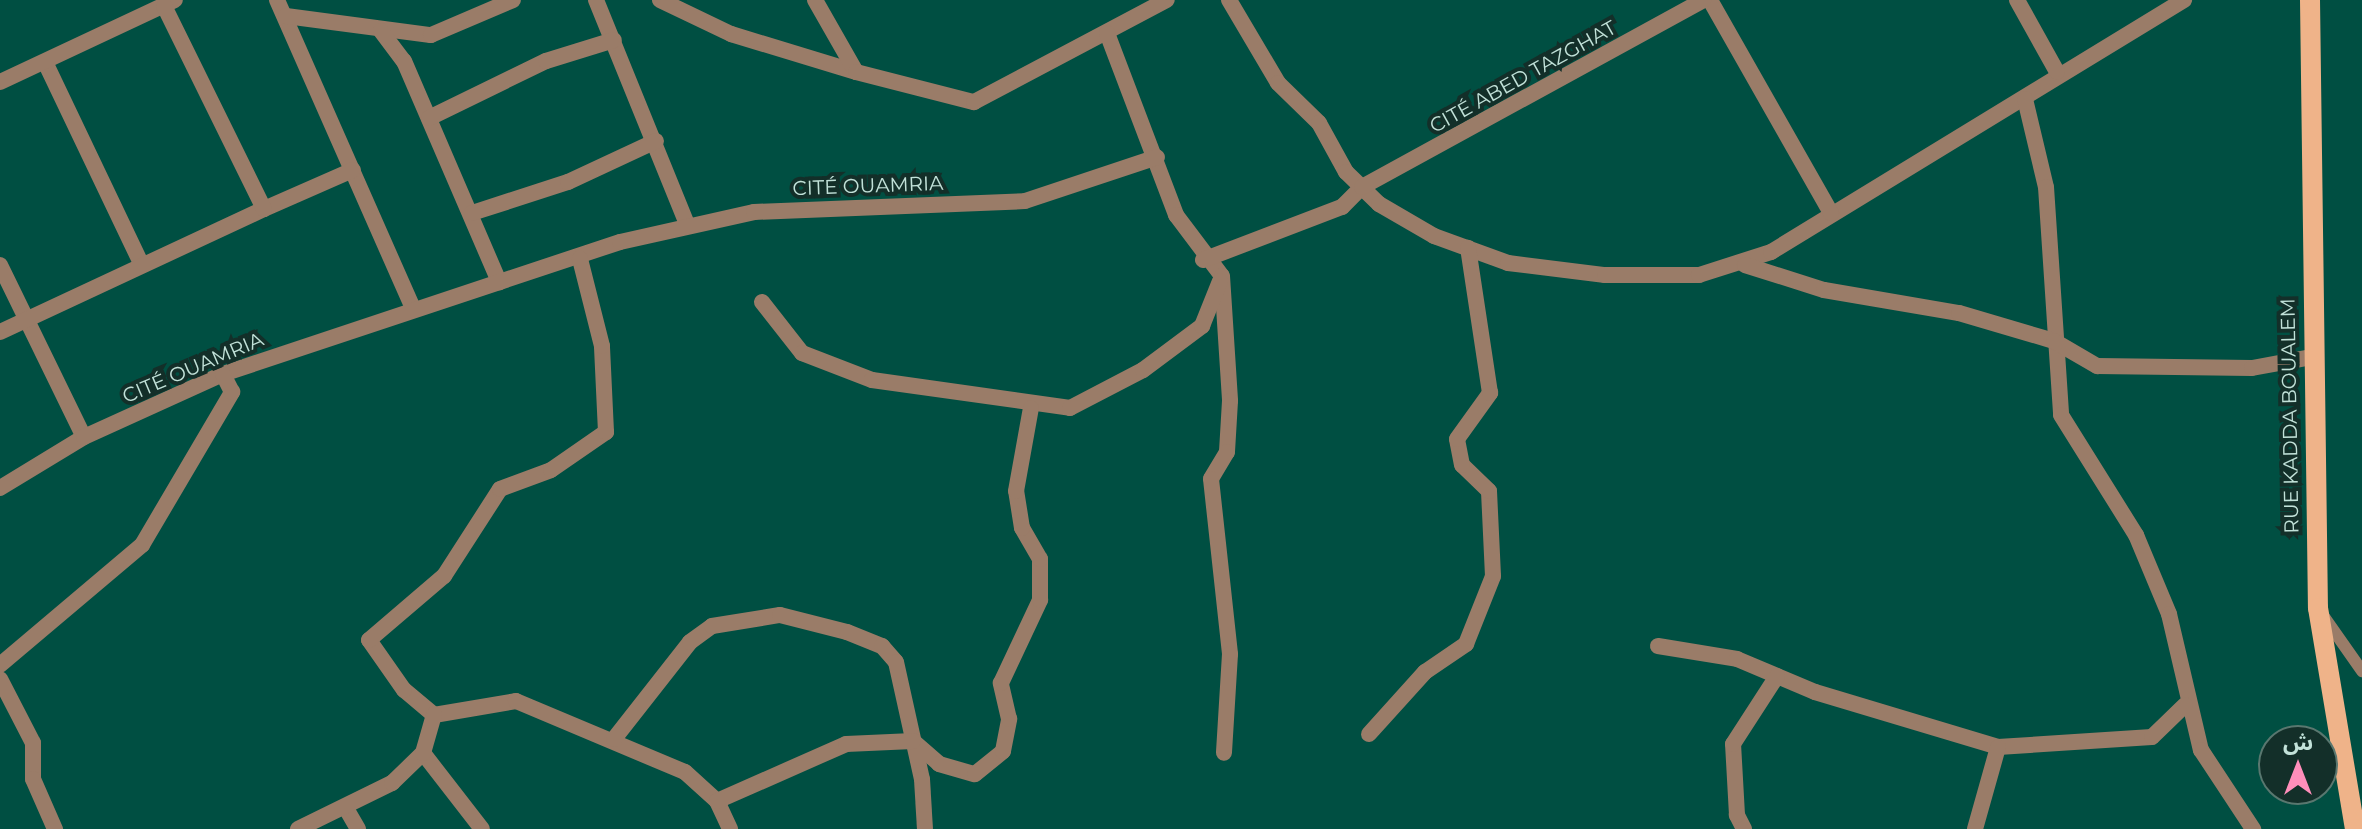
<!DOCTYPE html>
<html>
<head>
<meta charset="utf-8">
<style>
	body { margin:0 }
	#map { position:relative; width:2362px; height:829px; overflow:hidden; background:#004f42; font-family:Montserrat,"Noto Sans Arabic",sans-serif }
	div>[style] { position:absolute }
	.lane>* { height:12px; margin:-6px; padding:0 6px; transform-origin:6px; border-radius:6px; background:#9a7c68 }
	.street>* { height:16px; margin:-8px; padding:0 8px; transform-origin:8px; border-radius:8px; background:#9a7c68 }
	.primary>* { height:20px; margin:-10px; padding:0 10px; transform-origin:10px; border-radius:10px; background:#efb389 }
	span { translate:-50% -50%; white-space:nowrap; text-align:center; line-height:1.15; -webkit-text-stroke:8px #132f29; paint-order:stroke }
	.street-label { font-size:20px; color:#c2e2d9 }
	.north { position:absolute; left:2258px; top:725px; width:80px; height:80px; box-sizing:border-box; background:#132f29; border:2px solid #59776f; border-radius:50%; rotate:0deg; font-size:22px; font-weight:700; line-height:32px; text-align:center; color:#c2e2d9 }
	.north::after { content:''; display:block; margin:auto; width:28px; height:36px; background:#ff8eba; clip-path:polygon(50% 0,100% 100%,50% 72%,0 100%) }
</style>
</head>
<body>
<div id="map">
	<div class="lane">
		<div style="left:2322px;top:614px;width:70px;rotate:54.9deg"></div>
	</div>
	<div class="street">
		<div style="left:277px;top:0;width:334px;rotate:66.2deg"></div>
		<div style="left:596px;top:0;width:242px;rotate:67.9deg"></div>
		<div style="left:660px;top:0;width:79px;rotate:25.6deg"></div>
		<div style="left:731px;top:34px;width:131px;rotate:16.9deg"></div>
		<div style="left:815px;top:0;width:83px;rotate:60.3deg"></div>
		<div style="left:856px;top:72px;width:122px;rotate:14.3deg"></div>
		<div style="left:974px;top:102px;width:218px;rotate:-27.9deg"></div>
		<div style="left:1229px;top:0;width:96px;rotate:59.4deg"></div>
		<div style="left:1278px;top:83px;width:57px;rotate:44.3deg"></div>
		<div style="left:1319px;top:123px;width:56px;rotate:61.1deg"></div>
		<div style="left:1346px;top:172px;width:46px;rotate:44.1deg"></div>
		<div style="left:1379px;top:204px;width:64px;rotate:30.2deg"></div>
		<div style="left:1434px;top:236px;width:79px;rotate:20deg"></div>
		<div style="left:1508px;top:263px;width:98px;rotate:7.1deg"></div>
		<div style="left:1605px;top:275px;width:94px"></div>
		<div style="left:1699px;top:275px;width:76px;rotate:-17.7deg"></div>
		<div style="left:1771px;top:252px;width:484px;rotate:-31.4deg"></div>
		<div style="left:1710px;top:0;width:245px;rotate:60.4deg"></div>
		<div style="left:2017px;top:0;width:82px;rotate:60.9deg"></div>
		<div style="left:286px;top:16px;width:146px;rotate:7.5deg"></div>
		<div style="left:431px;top:35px;width:89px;rotate:-23.1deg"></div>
		<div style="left:381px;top:31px;width:38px;rotate:53deg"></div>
		<div style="left:404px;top:61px;width:241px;rotate:66.7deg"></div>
		<div style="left:1107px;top:33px;width:195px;rotate:69.2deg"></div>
		<div style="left:1176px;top:215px;width:76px;rotate:53deg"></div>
		<div style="left:1222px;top:276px;width:125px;rotate:86.3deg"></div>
		<div style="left:1230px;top:401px;width:51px;rotate:93.4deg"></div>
		<div style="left:1227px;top:452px;width:31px;rotate:121deg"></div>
		<div style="left:1211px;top:479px;width:176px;rotate:83.8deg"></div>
		<div style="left:1230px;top:654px;width:99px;rotate:93.5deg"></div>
		<div style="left:45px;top:62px;width:225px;rotate:64.5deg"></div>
		<div style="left:0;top:82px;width:193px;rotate:-25.1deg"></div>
		<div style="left:2025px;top:99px;width:90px;rotate:76.6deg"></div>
		<div style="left:2046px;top:187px;width:228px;rotate:86.2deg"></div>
		<div style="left:2061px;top:415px;width:142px;rotate:58deg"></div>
		<div style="left:2136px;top:535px;width:86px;rotate:67.3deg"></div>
		<div style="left:2169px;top:614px;width:140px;rotate:76.8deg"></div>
		<div style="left:2201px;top:750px;width:95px;rotate:56.6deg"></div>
		<div style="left:429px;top:118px;width:130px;rotate:-26deg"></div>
		<div style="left:546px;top:61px;width:71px;rotate:-17.2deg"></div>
		<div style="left:264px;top:209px;width:97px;rotate:-23.7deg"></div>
		<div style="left:472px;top:213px;width:101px;rotate:-17.9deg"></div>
		<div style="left:568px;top:182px;width:97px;rotate:-25deg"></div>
		<div style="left:1203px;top:260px;width:149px;rotate:-20.9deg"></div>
		<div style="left:1342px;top:207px;width:28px;rotate:-45deg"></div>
		<div style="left:1362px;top:187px;width:389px;rotate:-28.7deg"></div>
		<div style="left:0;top:265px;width:191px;rotate:64deg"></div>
		<div style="left:1745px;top:265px;width:83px;rotate:17.6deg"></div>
		<div style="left:1824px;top:290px;width:137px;rotate:9.7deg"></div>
		<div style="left:1959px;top:313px;width:99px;rotate:16.4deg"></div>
		<div style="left:2054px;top:341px;width:50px;rotate:30.2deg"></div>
		<div style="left:2097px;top:366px;width:155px;rotate:0.7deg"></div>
		<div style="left:2252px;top:368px;width:61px;rotate:-10.4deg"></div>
		<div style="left:762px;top:302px;width:65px;rotate:51.9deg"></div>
		<div style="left:802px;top:353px;width:75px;rotate:21.1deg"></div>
		<div style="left:872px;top:380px;width:200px;rotate:8deg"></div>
		<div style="left:1070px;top:408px;width:82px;rotate:-27.5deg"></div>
		<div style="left:1143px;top:370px;width:74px;rotate:-36.7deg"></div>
		<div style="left:1202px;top:326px;width:48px;rotate:-68.2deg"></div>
		<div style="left:0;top:332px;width:291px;rotate:-25deg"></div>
		<div style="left:264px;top:209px;width:226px;rotate:-116.2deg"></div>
		<div style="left:0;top:488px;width:98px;rotate:-31.3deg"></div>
		<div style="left:84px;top:437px;width:153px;rotate:-24.4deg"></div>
		<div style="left:223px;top:374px;width:418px;rotate:-18.4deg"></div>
		<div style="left:620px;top:242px;width:137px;rotate:-12.6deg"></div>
		<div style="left:754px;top:212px;width:271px;rotate:-2.3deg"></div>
		<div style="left:1025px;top:201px;width:139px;rotate:-18.4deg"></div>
		<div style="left:1658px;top:646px;width:80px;rotate:9.3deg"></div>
		<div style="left:1737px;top:659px;width:85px;rotate:22.9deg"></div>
		<div style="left:1815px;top:692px;width:191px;rotate:16.7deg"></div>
		<div style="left:1998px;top:747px;width:154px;rotate:-3.7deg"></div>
		<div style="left:2152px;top:737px;width:46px;rotate:-44.1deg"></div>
		<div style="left:0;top:665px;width:186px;rotate:-40.2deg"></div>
		<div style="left:142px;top:545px;width:178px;rotate:-59.5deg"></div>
		<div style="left:232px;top:392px;width:20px;rotate:-117deg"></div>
		<div style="left:0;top:679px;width:72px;rotate:62.7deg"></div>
		<div style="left:33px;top:743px;width:36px;rotate:90deg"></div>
		<div style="left:33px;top:779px;width:55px;rotate:66.3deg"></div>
		<div style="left:434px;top:715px;width:39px;rotate:-140deg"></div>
		<div style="left:404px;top:690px;width:61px;rotate:-125deg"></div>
		<div style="left:369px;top:640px;width:99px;rotate:-40.5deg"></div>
		<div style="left:444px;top:576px;width:103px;rotate:-57.2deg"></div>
		<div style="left:500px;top:489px;width:54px;rotate:-20.4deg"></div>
		<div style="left:551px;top:470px;width:67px;rotate:-34.6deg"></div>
		<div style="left:606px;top:432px;width:86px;rotate:-92.7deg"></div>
		<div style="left:602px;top:346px;width:90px;rotate:-104.2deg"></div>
		<div style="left:434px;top:715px;width:83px;rotate:-9.7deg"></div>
		<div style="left:516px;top:701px;width:183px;rotate:22.8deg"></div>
		<div style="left:685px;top:772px;width:43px;rotate:42.2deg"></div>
		<div style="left:717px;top:801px;width:31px;rotate:65deg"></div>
		<div style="left:1369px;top:734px;width:84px;rotate:-47.9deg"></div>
		<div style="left:1425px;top:672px;width:50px;rotate:-34.3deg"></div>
		<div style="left:1466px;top:644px;width:73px;rotate:-68.3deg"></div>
		<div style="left:1493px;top:576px;width:85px;rotate:-92.7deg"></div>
		<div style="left:1489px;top:491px;width:37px;rotate:-136deg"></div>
		<div style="left:1462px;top:465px;width:26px;rotate:-101deg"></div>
		<div style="left:1457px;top:439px;width:57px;rotate:-54.3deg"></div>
		<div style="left:1490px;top:393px;width:147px;rotate:-98.6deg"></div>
		<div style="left:614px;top:739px;width:123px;rotate:-51.9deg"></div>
		<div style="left:690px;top:642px;width:27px;rotate:-36deg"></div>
		<div style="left:712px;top:626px;width:69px;rotate:-9.2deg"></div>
		<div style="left:780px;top:615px;width:69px;rotate:14.2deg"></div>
		<div style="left:847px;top:632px;width:38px;rotate:22deg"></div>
		<div style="left:882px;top:646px;width:21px;rotate:49deg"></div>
		<div style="left:896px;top:662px;width:120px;rotate:77.5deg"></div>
		<div style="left:922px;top:779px;width:50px;rotate:86.6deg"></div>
		<div style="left:913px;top:741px;width:35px;rotate:41deg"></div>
		<div style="left:939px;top:764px;width:37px;rotate:16deg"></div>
		<div style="left:975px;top:774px;width:36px;rotate:-39deg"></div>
		<div style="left:1003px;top:751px;width:33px;rotate:-79deg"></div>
		<div style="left:1009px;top:719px;width:37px;rotate:-103deg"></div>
		<div style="left:1001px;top:683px;width:92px;rotate:-64.8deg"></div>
		<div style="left:1040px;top:600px;width:41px;rotate:-90deg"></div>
		<div style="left:1040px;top:559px;width:36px;rotate:-120deg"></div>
		<div style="left:1022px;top:528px;width:37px;rotate:-99deg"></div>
		<div style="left:1016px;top:491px;width:84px;rotate:-79.8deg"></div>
		<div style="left:423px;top:753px;width:96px;rotate:52.2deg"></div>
		<div style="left:717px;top:801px;width:141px;rotate:-23.8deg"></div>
		<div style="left:846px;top:744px;width:67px;rotate:-2.6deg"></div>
		<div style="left:347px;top:810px;width:22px;rotate:60deg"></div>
		<div style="left:298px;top:829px;width:105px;rotate:-26.1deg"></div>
		<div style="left:392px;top:783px;width:43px;rotate:-44.1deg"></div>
		<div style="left:423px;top:753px;width:40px;rotate:-74deg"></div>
		<div style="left:1744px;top:829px;width:16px;rotate:-117deg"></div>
		<div style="left:1737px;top:815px;width:71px;rotate:-93.2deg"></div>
		<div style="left:1733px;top:744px;width:81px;rotate:-57.1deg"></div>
		<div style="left:1975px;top:829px;width:85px;rotate:-74.3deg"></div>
	</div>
	<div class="primary">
		<div style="left:2310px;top:0;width:608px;rotate:89.25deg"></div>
		<div style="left:2318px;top:608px;width:224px;rotate:80.5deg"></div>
	</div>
	<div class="street-label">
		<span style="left:1523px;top:77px;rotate:-29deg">CITÉ ABED TAZGHAT</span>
		<span style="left:868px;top:186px;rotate:-2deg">CITÉ OUAMRIA</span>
		<span style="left:193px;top:368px;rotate:-23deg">CITÉ OUAMRIA</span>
		<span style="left:2290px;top:416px;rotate:-91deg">RUE KADDA BOUALEM</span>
	</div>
	<div class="north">ش</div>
</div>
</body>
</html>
